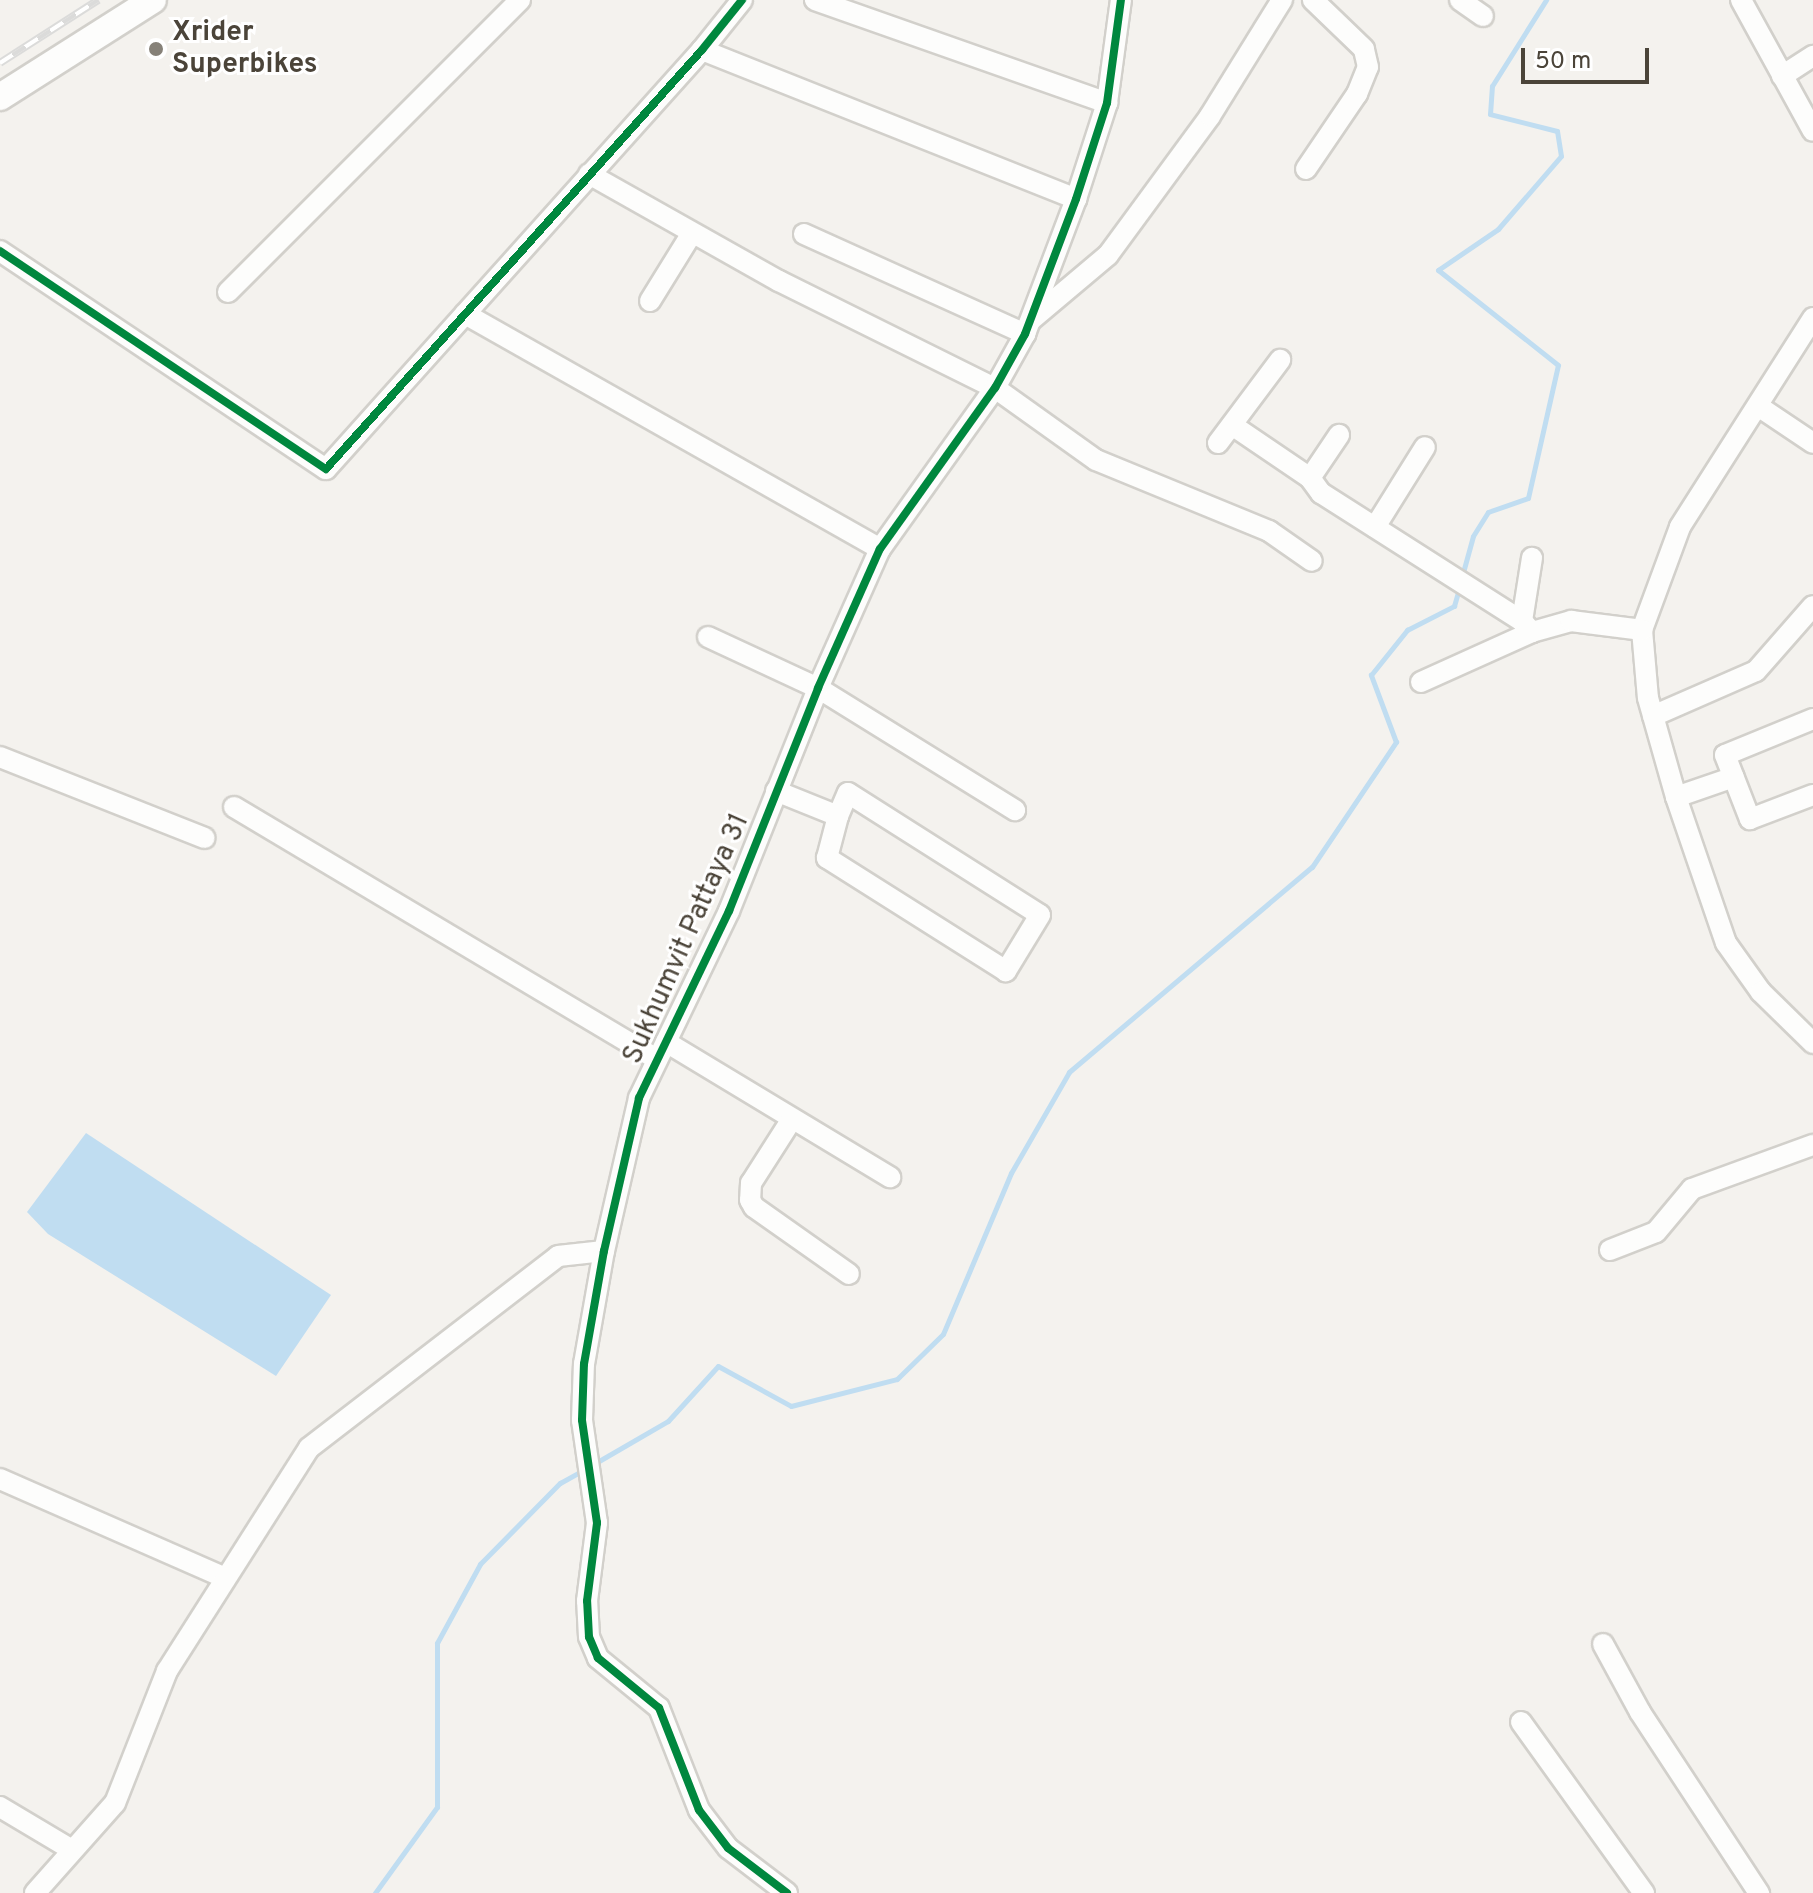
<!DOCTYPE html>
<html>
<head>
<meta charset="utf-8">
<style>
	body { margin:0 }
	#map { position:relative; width:1813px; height:1893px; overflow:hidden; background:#f4f2ee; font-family:Overpass,sans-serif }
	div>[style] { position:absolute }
	.water>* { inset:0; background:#c0ddf1 }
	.stream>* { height:5px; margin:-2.5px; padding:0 2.5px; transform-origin:2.5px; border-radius:2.5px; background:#c0ddf1 }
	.roads { filter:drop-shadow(2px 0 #d2d0cb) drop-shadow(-2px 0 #d2d0cb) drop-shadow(0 2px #d2d0cb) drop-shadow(0 -2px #d2d0cb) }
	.minor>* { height:20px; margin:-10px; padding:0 10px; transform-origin:10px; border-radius:10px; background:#fdfdfc }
	.tertiary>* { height:26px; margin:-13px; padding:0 13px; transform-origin:13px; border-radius:13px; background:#fdfdfc }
	.rail>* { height:8px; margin-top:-4px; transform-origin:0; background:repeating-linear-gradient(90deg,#fff 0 15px,#dbdbda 0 30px); box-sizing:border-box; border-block:2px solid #dbdbda }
	.cycleway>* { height:8px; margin:-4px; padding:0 4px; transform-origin:4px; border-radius:4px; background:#00873e }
	.dots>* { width:22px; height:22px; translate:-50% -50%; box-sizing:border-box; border:4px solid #fff; border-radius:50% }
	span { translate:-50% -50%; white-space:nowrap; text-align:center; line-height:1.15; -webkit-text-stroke:6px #fff; paint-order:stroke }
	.poi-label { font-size:28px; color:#4b4439; font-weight:700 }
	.left { translate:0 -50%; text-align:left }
	.street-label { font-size:28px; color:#4b4439 }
	.scale { position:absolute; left:1521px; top:48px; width:128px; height:36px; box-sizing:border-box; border:4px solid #4b4439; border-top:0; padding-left:10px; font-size:24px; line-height:28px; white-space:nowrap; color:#4b4439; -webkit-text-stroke:6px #fff; paint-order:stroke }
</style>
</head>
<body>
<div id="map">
	<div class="water">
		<div style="clip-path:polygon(86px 1133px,331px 1295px,276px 1376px,48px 1234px,27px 1212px)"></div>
	</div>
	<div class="stream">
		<div style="left:1462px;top:576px;width:41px;rotate:-74.6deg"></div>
		<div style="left:1473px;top:536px;width:28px;rotate:-58deg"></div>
		<div style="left:1488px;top:512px;width:42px;rotate:-19.3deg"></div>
		<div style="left:1528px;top:498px;width:136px;rotate:-77.3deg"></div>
		<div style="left:1558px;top:365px;width:153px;rotate:-141.6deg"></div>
		<div style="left:1438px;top:270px;width:73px;rotate:-34.3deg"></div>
		<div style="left:1498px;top:229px;width:96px;rotate:-49.2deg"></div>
		<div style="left:1561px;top:156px;width:25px;rotate:-99deg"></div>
		<div style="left:1557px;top:131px;width:69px;rotate:-165.8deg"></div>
		<div style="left:1490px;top:114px;width:28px;rotate:-86deg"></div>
		<div style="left:1492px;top:86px;width:102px;rotate:-57.9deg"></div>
		<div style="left:592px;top:1465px;width:88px;rotate:-30.1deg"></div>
		<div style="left:668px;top:1421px;width:74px;rotate:-47.7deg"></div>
		<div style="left:718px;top:1366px;width:83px;rotate:28.7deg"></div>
		<div style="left:791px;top:1406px;width:109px;rotate:-14.3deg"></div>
		<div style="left:897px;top:1379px;width:64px;rotate:-44.4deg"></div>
		<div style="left:943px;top:1334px;width:175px;rotate:-67.1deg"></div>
		<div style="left:1011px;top:1173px;width:116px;rotate:-60.1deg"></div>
		<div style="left:1069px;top:1072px;width:318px;rotate:-40.2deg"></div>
		<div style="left:1312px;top:867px;width:151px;rotate:-56.1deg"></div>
		<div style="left:1396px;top:742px;width:72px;rotate:-110.5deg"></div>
		<div style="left:1371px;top:675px;width:58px;rotate:-51.3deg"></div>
		<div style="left:1407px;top:630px;width:53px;rotate:-27.1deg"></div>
		<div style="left:1454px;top:606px;width:22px;rotate:-74deg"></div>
		<div style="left:375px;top:1893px;width:106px;rotate:-54.2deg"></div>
		<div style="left:437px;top:1807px;width:164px;rotate:-90deg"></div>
		<div style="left:437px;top:1643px;width:90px;rotate:-61.4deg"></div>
		<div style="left:480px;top:1564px;width:114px;rotate:-45.4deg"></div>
		<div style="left:560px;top:1483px;width:26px;rotate:-29deg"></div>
	</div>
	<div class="roads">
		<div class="minor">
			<div style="left:815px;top:0;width:310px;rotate:19.4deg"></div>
			<div style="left:1460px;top:0;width:28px;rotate:35deg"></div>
			<div style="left:1741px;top:0;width:149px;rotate:61.2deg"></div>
			<div style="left:702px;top:50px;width:403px;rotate:21.7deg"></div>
			<div style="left:1782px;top:76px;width:37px;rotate:-33deg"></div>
			<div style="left:1306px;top:169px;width:91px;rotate:-55.8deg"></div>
			<div style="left:1357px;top:94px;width:29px;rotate:-68deg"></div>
			<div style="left:1368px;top:67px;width:18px;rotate:-103deg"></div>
			<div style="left:1364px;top:49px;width:71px;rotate:-136.1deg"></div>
			<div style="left:589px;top:174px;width:218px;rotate:29.4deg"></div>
			<div style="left:779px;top:281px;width:241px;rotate:26.4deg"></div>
			<div style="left:995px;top:388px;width:124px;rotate:35.5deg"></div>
			<div style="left:1096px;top:460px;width:187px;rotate:22.3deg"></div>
			<div style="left:1269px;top:531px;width:52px;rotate:34.9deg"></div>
			<div style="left:804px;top:234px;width:243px;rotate:24.3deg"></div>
			<div style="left:0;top:251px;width:392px;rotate:33.8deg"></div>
			<div style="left:326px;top:469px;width:563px;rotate:-48.1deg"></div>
			<div style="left:702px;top:50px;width:64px;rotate:-51.3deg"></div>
			<div style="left:228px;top:292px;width:413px;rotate:-45deg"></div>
			<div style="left:650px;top:301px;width:80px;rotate:-58.3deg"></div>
			<div style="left:465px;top:314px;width:477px;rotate:29.5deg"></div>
			<div style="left:1813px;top:318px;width:248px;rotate:122.5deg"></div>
			<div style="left:1680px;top:527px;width:110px;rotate:110.3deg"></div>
			<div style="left:1642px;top:630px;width:68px;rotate:85deg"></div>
			<div style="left:1648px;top:698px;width:103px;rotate:74.2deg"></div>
			<div style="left:1676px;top:797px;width:154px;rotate:71.1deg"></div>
			<div style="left:1726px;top:943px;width:60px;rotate:54.5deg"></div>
			<div style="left:1761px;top:992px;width:73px;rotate:44.4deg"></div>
			<div style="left:1032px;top:319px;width:99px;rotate:-40.1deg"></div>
			<div style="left:1108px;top:255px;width:172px;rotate:-53.7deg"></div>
			<div style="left:1210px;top:116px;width:137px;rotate:-58.2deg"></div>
			<div style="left:1758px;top:406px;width:66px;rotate:33.9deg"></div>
			<div style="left:1232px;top:425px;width:94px;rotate:34.2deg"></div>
			<div style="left:1310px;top:478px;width:19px;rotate:54deg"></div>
			<div style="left:1321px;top:493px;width:238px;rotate:32.5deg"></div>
			<div style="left:1522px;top:621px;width:15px;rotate:48deg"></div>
			<div style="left:1218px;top:443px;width:104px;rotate:-53.2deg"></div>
			<div style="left:1310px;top:478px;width:52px;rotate:-56deg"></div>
			<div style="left:1375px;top:527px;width:94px;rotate:-58deg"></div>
			<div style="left:1522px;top:621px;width:64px;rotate:-81deg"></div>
			<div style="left:708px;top:637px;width:121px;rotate:24.9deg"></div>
			<div style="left:818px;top:688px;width:232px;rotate:31.8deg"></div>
			<div style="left:1421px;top:682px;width:122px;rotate:-24.2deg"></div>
			<div style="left:1532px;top:632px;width:41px;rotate:-15.8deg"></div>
			<div style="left:1571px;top:621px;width:72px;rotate:7.2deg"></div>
			<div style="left:1653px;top:716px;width:112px;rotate:-23.6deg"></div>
			<div style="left:1756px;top:671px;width:86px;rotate:-48.8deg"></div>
			<div style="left:1813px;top:719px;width:95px;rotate:157.8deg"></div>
			<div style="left:1725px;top:755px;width:69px;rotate:68.7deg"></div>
			<div style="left:1750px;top:819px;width:67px;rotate:-20.9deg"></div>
			<div style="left:0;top:757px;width:220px;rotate:21.6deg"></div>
			<div style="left:776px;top:791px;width:67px;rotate:22deg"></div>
			<div style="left:848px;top:793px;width:227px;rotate:32.4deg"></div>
			<div style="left:1040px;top:915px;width:66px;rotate:121.3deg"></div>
			<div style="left:1006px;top:971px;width:212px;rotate:-147.7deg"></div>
			<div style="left:827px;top:858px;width:43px;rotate:-75.3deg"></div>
			<div style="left:838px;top:816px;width:25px;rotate:-67deg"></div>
			<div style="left:1676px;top:797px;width:61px;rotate:-19deg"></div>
			<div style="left:234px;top:807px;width:492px;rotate:30.8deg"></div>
			<div style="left:666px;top:1042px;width:262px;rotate:31.1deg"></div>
			<div style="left:792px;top:1119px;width:76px;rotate:122.6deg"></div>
			<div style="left:751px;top:1183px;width:17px;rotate:93deg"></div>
			<div style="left:750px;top:1200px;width:8px;rotate:60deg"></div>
			<div style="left:754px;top:1207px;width:116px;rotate:35.2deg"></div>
			<div style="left:1610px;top:1250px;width:49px;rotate:-21.4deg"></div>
			<div style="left:1656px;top:1232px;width:56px;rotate:-50.1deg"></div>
			<div style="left:1692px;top:1189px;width:129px;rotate:-20deg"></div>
			<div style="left:0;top:1479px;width:246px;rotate:23.7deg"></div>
			<div style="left:1603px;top:1644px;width:77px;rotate:61.4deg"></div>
			<div style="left:1640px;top:1712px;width:217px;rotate:56.7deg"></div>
			<div style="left:1521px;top:1722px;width:211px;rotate:54.3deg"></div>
			<div style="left:0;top:1807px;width:84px;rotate:30.8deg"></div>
			<div style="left:35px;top:1893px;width:120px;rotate:-48.4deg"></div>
			<div style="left:115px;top:1803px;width:142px;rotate:-68.5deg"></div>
			<div style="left:167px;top:1671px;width:264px;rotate:-57.5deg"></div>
			<div style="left:309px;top:1448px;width:314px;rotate:-37.6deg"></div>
			<div style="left:558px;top:1256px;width:46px;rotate:-6.2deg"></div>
			<div style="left:787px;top:1893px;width:74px;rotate:-142.7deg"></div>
			<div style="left:728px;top:1848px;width:48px;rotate:-127.3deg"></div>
			<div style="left:699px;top:1810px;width:110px;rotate:-111.4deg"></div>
			<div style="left:659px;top:1708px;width:79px;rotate:-140.7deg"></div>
			<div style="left:598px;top:1658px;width:23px;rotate:-113deg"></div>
			<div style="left:589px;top:1637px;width:36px;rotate:-93deg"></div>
			<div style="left:587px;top:1601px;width:79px;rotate:-82.7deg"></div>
			<div style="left:597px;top:1523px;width:104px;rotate:-98.3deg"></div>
			<div style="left:582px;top:1420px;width:56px;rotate:-88deg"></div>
			<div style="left:584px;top:1364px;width:115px;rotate:-80deg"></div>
			<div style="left:604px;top:1251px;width:157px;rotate:-77.1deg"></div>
			<div style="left:639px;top:1098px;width:208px;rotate:-64.3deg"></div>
			<div style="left:729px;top:911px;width:240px;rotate:-68.2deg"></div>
			<div style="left:818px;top:688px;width:152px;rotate:-66deg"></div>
			<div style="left:880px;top:549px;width:198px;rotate:-54.5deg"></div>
			<div style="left:995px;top:388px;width:62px;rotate:-60.9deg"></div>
			<div style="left:1025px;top:334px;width:144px;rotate:-69.3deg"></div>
			<div style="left:1076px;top:199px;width:101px;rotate:-72.1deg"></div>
			<div style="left:1107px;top:103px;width:104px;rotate:-82.3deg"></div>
		</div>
		<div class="tertiary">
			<div style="left:0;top:97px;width:181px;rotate:-32.4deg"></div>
		</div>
	</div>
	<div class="rail">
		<div style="left:0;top:63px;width:117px;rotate:-32.7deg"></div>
	</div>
	<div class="cycleway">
		<div style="left:0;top:251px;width:392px;rotate:33.8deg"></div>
		<div style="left:326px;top:469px;width:563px;rotate:-48.1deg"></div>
		<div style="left:702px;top:50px;width:64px;rotate:-51.3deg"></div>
		<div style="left:787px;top:1893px;width:74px;rotate:-142.7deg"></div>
		<div style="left:728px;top:1848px;width:48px;rotate:-127.3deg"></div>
		<div style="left:699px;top:1810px;width:110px;rotate:-111.4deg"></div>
		<div style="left:659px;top:1708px;width:79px;rotate:-140.7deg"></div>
		<div style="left:598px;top:1658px;width:23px;rotate:-113deg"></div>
		<div style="left:589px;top:1637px;width:36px;rotate:-93deg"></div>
		<div style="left:587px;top:1601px;width:79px;rotate:-82.7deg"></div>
		<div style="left:597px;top:1523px;width:104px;rotate:-98.3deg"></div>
		<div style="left:582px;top:1420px;width:56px;rotate:-88deg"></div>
		<div style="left:584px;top:1364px;width:115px;rotate:-80deg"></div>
		<div style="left:604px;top:1251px;width:157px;rotate:-77.1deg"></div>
		<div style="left:639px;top:1098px;width:208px;rotate:-64.3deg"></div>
		<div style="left:729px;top:911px;width:240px;rotate:-68.2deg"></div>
		<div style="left:818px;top:688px;width:152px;rotate:-66deg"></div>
		<div style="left:880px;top:549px;width:198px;rotate:-54.5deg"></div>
		<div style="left:995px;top:388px;width:62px;rotate:-60.9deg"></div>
		<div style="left:1025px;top:334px;width:144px;rotate:-69.3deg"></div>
		<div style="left:1076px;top:199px;width:101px;rotate:-72.1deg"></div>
		<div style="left:1107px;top:103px;width:104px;rotate:-82.3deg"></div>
	</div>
	<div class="dots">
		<div style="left:156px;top:49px;background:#868178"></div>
	</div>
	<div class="poi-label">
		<span class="left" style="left:172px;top:49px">Xrider<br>Superbikes</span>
	</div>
	<div class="street-label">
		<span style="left:687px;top:939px;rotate:-66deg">Sukhumvit Pattaya 31</span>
	</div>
	<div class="scale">50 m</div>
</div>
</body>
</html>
